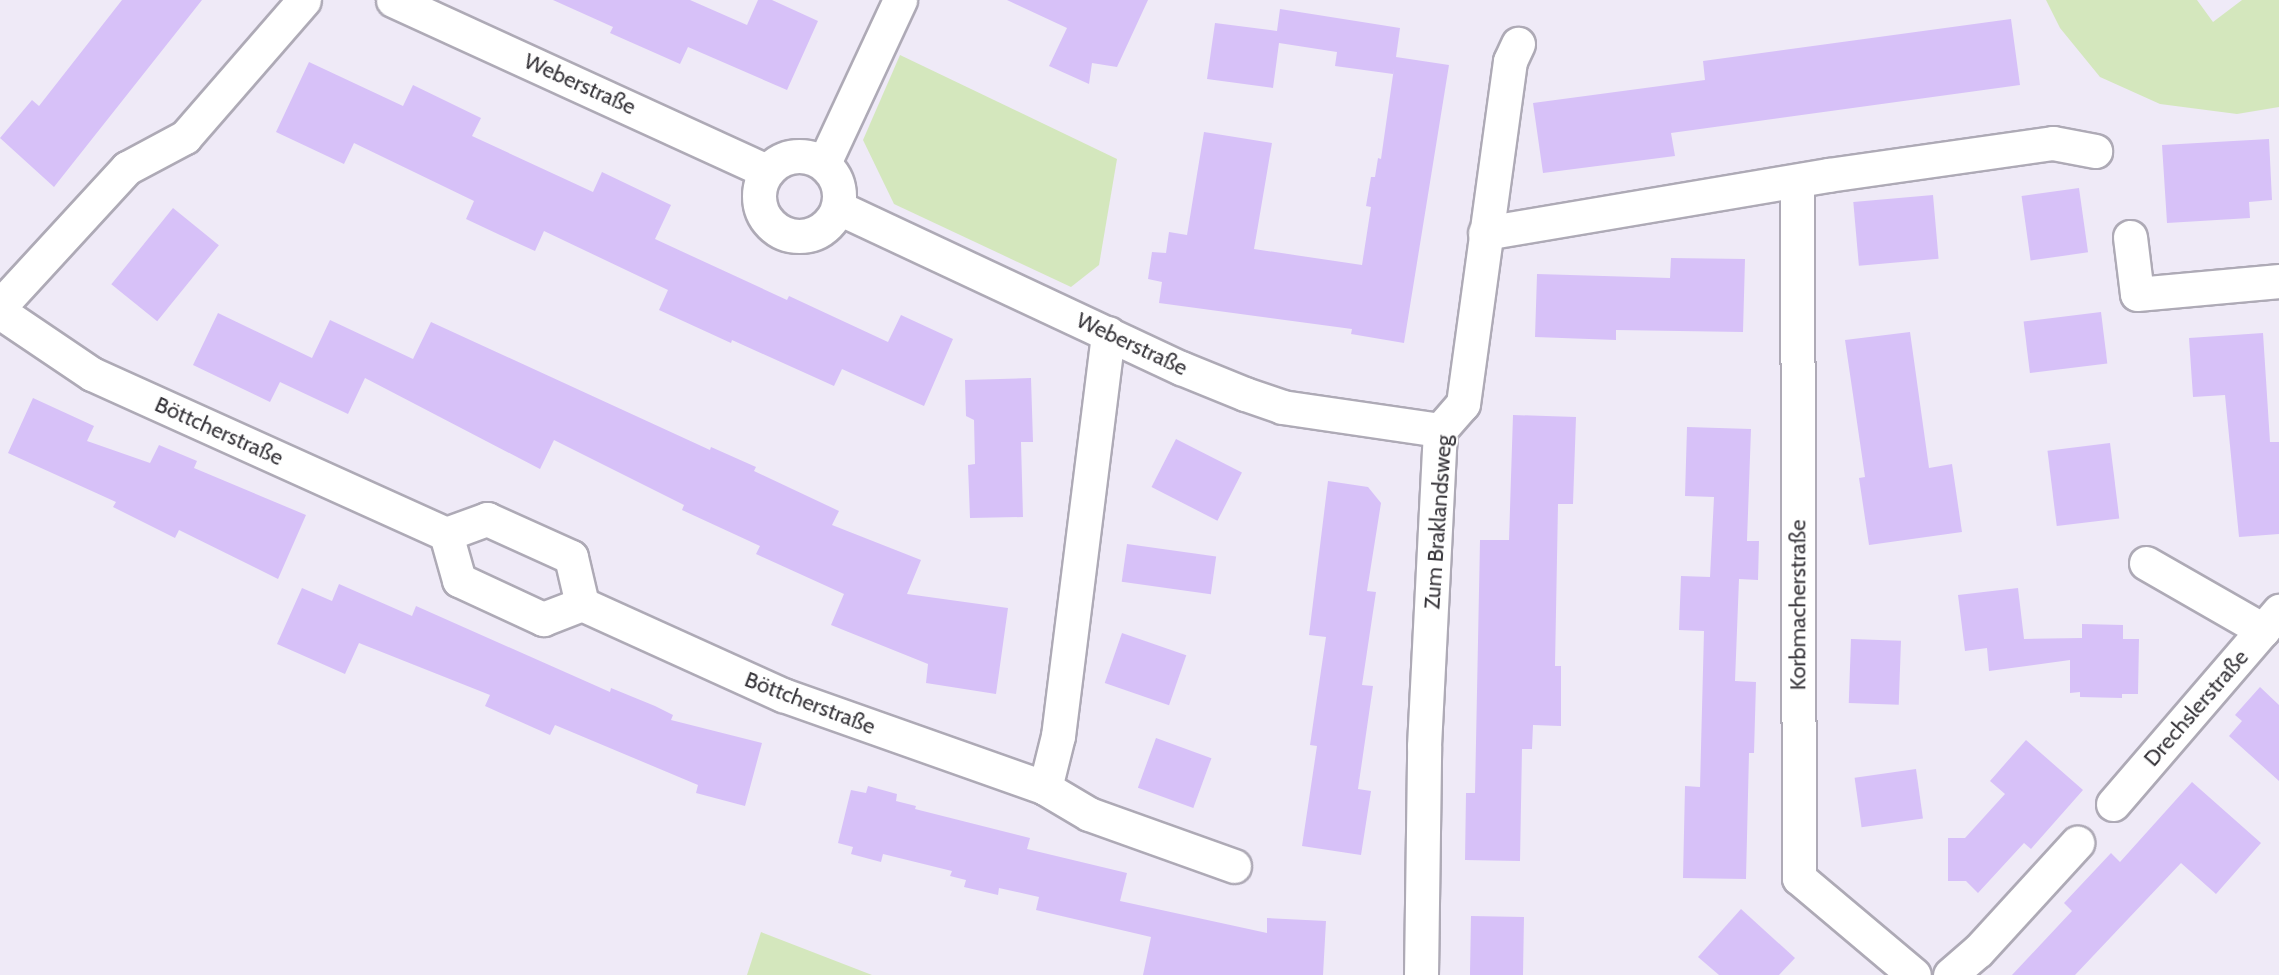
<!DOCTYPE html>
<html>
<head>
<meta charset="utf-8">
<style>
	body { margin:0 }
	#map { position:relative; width:2279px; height:975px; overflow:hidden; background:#efeaf7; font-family:Cabin,sans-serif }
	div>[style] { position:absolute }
	.green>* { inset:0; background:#d4e7bd }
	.building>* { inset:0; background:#d7c1f8; transform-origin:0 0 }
	.roads { filter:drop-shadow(2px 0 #aeaab6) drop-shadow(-2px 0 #aeaab6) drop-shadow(0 2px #aeaab6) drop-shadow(0 -2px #aeaab6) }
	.minor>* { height:33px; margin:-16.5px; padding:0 16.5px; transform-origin:16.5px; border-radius:16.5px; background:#fff }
	.minor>.ring { margin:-16.5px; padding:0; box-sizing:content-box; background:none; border:33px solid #fff; border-radius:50% }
	span { translate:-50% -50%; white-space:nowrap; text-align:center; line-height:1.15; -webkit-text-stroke:4.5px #fff; paint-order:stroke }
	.street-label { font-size:22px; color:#38363b }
</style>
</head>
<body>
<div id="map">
	<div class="green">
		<div style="clip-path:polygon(2046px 0,2197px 0,2213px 22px,2242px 0,2279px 0,2279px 107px,2237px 114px,2160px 104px,2100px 77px,2060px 28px)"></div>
		<div style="clip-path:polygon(900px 55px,1117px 159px,1099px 265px,1071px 287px,894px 204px,863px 140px)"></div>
		<div style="clip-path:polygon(761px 932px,872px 975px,747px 975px)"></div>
	</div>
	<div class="building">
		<div style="clip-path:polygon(122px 0,202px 0,54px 187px,0 138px,32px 100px,39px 106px)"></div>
		<div style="clip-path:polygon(553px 0,690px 0,747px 25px,758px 0,772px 0,818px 21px,787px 90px,688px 47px,680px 64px,610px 33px,613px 27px)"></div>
		<div style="clip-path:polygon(1007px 0,1148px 0,1117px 67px,1092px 63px,1089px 84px,1049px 66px,1067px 28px)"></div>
		<div style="clip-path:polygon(1280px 9px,1400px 28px,1396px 57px,1449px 65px,1404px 343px,1351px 334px,1352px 329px,1159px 303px,1162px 282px,1148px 279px,1152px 252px,1166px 253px,1169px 232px,1187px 235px,1204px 132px,1272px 143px,1254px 249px,1362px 265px,1371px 207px,1366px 206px,1371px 177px,1375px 177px,1378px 158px,1381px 159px,1394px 68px,1393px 74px,1335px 66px,1337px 52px,1279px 43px,1273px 88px,1207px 79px,1215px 23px,1277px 31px)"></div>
		<div style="clip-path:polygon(2011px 19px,2020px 85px,1671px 133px,1675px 156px,1543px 173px,1533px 103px,1705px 80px,1703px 61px)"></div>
		<div style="clip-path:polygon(309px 62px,403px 106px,413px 85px,481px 118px,472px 136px,593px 192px,602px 172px,671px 205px,655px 239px,787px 300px,789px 296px,888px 342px,901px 315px,953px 339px,924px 406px,842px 369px,834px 386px,732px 340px,731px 343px,659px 310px,668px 290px,544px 231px,535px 251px,500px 235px,466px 219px,474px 201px,354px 143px,344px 164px,276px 132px)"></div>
		<div style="clip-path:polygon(2269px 139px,2272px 200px,2249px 202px,2250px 218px,2167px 223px,2162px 145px)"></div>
		<div style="left:2079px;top:188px;width:65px;height:58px;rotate:82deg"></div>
		<div style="left:1933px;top:195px;width:64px;height:80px;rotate:85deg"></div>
		<div style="left:173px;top:208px;width:59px;height:98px;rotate:39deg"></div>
		<div style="clip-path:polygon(1671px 258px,1745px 259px,1743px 332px,1616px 330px,1616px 340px,1535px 337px,1537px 274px,1670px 278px)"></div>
		<div style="left:2101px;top:312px;width:52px;height:78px;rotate:83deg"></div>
		<div style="clip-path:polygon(218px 313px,312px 358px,330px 320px,413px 359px,431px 322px,710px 450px,711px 447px,756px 467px,754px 471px,839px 511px,832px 525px,921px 560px,907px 594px,1008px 608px,996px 694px,926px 683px,928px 664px,831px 625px,844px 594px,756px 554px,760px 546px,682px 510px,684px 505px,554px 440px,540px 469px,365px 378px,348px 414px,280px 382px,270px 402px,193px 365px)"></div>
		<div style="clip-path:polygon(1910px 332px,1929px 468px,1952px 464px,1962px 532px,1869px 545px,1859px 478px,1865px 477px,1845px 340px)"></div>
		<div style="clip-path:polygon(2263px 333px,2270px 442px,2279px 442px,2279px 534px,2239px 537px,2225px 395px,2193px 397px,2189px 338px)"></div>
		<div style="clip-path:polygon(1031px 378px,1033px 442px,1021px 442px,1023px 517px,970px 518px,968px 465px,975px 464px,974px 420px,966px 416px,965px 380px)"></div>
		<div style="clip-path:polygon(33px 398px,94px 426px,87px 441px,150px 463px,159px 445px,197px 461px,194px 468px,306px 515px,278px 579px,179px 530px,175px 538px,113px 507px,116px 502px,8px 453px)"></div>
		<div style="clip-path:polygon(1513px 415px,1576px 417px,1573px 504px,1558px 504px,1555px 666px,1561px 666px,1561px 726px,1533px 725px,1532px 749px,1522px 749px,1520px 861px,1465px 860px,1466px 793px,1475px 793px,1480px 540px,1509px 540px)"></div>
		<div style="clip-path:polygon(1687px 427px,1751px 429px,1747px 541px,1759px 541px,1758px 580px,1739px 579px,1735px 681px,1756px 682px,1754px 753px,1749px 753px,1746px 879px,1683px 878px,1685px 786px,1700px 787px,1704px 631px,1679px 630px,1681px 576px,1710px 577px,1714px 497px,1685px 496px)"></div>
		<div style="left:1176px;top:439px;width:74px;height:54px;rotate:27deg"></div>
		<div style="left:2110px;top:443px;width:76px;height:63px;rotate:83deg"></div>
		<div style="clip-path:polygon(1328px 481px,1368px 487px,1381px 503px,1367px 591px,1376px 592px,1362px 685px,1373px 686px,1358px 789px,1371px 791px,1361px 855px,1302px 846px,1317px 746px,1310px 745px,1326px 637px,1309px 635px)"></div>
		<div style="left:1127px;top:544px;width:90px;height:38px;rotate:8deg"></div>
		<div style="clip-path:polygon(339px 584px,412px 616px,416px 606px,610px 692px,611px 688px,655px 706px,673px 715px,671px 720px,762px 743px,745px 806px,696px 793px,698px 785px,555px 725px,550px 735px,485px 706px,490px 695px,359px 643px,345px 674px,277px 644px,302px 588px,332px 601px)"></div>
		<div style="clip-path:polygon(2018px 588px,2024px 639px,2082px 638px,2082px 624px,2123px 625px,2123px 639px,2139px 639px,2138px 694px,2122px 694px,2122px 698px,2080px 697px,2080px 692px,2070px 693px,2070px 660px,1989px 671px,1987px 648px,1965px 651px,1958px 595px)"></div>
		<div style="left:1122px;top:633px;width:68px;height:53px;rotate:19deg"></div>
		<div style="left:1851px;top:639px;width:50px;height:64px;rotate:2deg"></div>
		<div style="clip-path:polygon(2260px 687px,2279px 705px,2279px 781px,2229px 736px,2242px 721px,2235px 715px)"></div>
		<div style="left:1156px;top:738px;width:59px;height:53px;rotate:20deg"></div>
		<div style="clip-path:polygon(2026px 740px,2083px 790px,2031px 849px,2024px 843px,1978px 893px,1966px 881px,1948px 881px,1948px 838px,1965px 838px,2005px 794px,1990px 781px)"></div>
		<div style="left:1916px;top:769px;width:50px;height:62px;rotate:82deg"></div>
		<div style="clip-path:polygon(2192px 782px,2261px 843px,2216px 894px,2181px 863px,2075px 975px,2012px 975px,2072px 911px,2064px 903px,2111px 853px,2120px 862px)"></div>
		<div style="clip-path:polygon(868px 786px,897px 794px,896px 801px,916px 806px,915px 809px,1030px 838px,1027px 849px,1127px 873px,1120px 901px,1267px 933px,1267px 918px,1326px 921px,1323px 975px,1143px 975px,1151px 937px,1036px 910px,1039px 897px,999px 888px,998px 895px,964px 887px,966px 880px,950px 876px,952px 871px,883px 854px,881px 862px,851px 854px,853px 847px,838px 843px,851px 790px,866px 793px)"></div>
		<div style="clip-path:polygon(1741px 909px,1795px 958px,1779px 975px,1719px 975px,1698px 957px)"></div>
		<div style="left:1471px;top:916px;width:53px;height:59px;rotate:1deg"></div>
	</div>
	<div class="roads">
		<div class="minor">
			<div style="left:393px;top:0;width:411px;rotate:24.6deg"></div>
			<div class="ring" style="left:759px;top:156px;width:47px;height:47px"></div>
			<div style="left:824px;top:163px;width:180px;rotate:-65deg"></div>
			<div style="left:1797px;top:182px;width:696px;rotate:89.84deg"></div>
			<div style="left:1799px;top:878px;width:150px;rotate:40.1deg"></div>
			<div style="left:839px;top:208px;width:378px;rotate:25.1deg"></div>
			<div style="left:1181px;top:368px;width:69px;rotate:22.1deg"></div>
			<div style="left:1245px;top:394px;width:39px;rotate:19deg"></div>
			<div style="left:1282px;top:407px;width:160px;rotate:8.3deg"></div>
			<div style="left:1485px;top:233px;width:348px;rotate:-9.6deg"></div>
			<div style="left:1828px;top:175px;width:227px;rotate:-8.1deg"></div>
			<div style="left:2053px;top:143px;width:43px;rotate:10.8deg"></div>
			<div style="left:2130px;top:237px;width:57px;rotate:83deg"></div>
			<div style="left:2137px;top:294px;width:143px;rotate:-5.2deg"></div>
			<div style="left:0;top:306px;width:188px;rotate:-47.4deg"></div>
			<div style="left:127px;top:168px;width:66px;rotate:-28.1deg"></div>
			<div style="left:185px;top:137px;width:181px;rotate:-49deg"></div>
			<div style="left:0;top:312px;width:111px;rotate:34deg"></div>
			<div style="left:92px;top:374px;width:388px;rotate:24.3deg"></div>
			<div style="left:446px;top:534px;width:44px;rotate:-20.1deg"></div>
			<div style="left:487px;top:519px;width:92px;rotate:24.3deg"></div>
			<div style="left:571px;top:557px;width:48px;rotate:76.8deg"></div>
			<div style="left:446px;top:534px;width:48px;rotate:74.2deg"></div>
			<div style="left:459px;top:580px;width:93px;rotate:24.9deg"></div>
			<div style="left:543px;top:619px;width:42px;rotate:-21deg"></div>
			<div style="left:582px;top:604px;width:221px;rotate:24.4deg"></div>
			<div style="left:783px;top:695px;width:278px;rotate:19.5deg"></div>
			<div style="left:1045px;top:788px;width:51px;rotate:30.6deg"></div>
			<div style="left:1089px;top:814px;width:154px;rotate:19.7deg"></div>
			<div style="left:2146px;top:563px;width:135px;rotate:29.8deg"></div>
			<div style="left:1045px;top:788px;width:54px;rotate:-76deg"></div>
			<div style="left:1058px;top:736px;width:406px;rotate:-82.9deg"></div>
			<div style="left:2113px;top:804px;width:255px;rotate:-49.3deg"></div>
			<div style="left:1421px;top:975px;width:229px;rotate:-89.2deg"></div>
			<div style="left:1424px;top:746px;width:316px;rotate:-87.1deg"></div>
			<div style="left:1440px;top:430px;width:35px;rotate:-49deg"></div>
			<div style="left:1463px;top:404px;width:346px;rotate:-82.2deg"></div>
			<div style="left:1510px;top:61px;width:19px;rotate:-65deg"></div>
			<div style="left:1950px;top:975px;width:37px;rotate:-41deg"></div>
			<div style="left:1978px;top:951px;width:147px;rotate:-47.5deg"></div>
		</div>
	</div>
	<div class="street-label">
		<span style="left:580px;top:84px;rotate:24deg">Weberstraße</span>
		<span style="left:1132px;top:344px;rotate:25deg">Weberstraße</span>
		<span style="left:219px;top:431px;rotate:24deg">Böttcherstraße</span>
		<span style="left:1438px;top:522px;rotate:-86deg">Zum Braklandsweg</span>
		<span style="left:1798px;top:605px;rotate:-90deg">Korbmacherstraße</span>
		<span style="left:810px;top:703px;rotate:21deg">Böttcherstraße</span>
		<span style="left:2196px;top:708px;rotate:-49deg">Drechslerstraße</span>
	</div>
</div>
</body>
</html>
